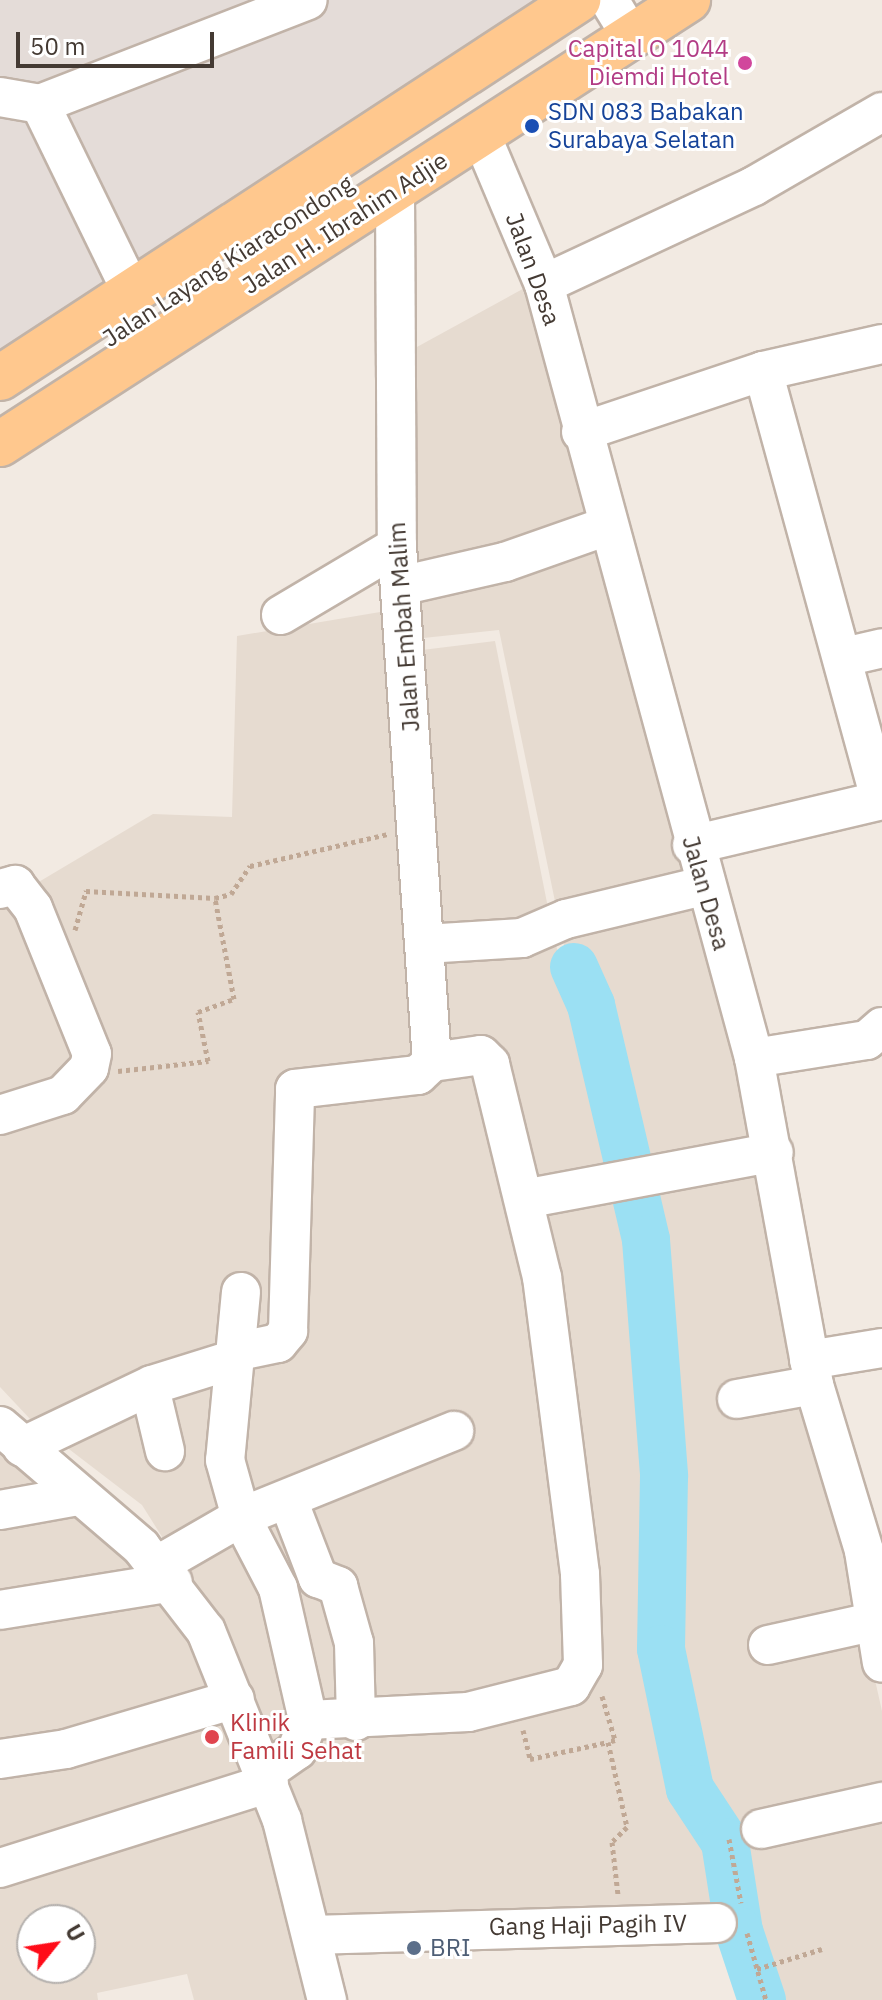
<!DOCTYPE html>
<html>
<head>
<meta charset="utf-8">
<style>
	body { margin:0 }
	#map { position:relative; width:882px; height:2000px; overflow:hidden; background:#f2eae2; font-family:"IBM Plex Sans",sans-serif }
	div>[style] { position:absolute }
	.residential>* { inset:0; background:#e6dbd0 }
	.industrial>* { inset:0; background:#e4dcd8 }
	.river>* { height:48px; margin:-24px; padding:0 24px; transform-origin:24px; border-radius:24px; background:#9be0f3 }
	.path>* { height:5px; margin-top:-2.5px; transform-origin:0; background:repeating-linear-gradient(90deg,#c0a895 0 4px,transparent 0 8px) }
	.roads { filter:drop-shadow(2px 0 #c1b3a8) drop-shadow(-2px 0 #c1b3a8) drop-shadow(0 2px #c1b3a8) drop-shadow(0 -2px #c1b3a8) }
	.minor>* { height:38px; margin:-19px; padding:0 19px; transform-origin:19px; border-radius:19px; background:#fff }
	.major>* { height:44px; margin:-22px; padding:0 22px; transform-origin:22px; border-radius:22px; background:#ffc88e }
	.dots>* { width:22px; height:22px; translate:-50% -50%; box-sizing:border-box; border:4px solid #fff; border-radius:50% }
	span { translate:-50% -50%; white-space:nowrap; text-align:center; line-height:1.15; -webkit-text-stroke:6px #fff; paint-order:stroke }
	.hotel-label { font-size:24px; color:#b23c85 }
	.right { translate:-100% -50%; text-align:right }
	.transit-label { font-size:24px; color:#164399 }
	.left { translate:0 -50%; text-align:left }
	.street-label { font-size:24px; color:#443a33 }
	.health-label { font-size:24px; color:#be3a42 }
	.service-label { font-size:24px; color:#4e5e75 }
	.north { position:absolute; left:16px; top:1904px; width:80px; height:80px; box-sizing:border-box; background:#fff; border:2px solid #b4b0ad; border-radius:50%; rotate:60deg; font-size:22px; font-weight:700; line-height:32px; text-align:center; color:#443a33 }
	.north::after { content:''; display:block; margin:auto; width:28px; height:36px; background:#ff0c19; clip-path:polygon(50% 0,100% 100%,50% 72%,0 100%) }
	.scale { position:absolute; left:16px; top:32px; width:198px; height:36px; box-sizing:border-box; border:4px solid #443a33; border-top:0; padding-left:10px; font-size:24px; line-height:28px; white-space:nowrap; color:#443a33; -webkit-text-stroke:6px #fff; paint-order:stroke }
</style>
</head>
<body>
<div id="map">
	<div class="residential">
		<div style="clip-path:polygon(530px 285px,714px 964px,882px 1711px,882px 2000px,773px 2000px,737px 1915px,721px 1831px,692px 1796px,667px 1643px,645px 1245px,583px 979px,564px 945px,499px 630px,414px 639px,395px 359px)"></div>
		<div style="clip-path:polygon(392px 610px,414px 651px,495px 641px,555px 943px,575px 1000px,631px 1249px,653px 1552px,645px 1639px,661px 1683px,674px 1795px,716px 1856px,722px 1925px,328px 1933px,203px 1602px,142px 1505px,31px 1420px,0 1387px,0 905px,153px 814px,232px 817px,237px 636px)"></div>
		<div style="clip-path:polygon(0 1438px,58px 1495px,0 1508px)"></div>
		<div style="clip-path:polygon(evenodd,61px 1498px,119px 1537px,173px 1604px,276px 1861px,309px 2000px,194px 2000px,187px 1974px,97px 1993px,98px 2000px,0 2000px,0 1512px,61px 1498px,32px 1920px,80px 1920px,80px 1968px,32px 1968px,32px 1920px)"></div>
	</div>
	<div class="industrial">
		<div style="clip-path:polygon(0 0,570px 0,0 383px)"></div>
	</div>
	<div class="river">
		<div style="left:574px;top:967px;width:42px;rotate:65.9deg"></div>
		<div style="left:591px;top:1005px;width:241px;rotate:76.8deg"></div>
		<div style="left:646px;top:1240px;width:237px;rotate:85.6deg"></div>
		<div style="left:664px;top:1476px;width:173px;rotate:91deg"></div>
		<div style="left:661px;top:1649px;width:143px;rotate:78.3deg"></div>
		<div style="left:690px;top:1789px;width:64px;rotate:56.6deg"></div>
		<div style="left:725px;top:1842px;width:90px;rotate:81.1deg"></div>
		<div style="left:739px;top:1931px;width:73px;rotate:71.6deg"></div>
	</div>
	<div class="path">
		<div style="left:75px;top:930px;width:41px;rotate:-74.2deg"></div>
		<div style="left:86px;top:891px;width:129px;rotate:3.1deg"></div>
		<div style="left:215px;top:898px;width:16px;rotate:-14deg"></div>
		<div style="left:231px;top:894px;width:34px;rotate:-56deg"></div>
		<div style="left:250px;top:866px;width:142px;rotate:-13.1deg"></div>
		<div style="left:118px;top:1071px;width:91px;rotate:-6.3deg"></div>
		<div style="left:208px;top:1061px;width:50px;rotate:-101.5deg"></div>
		<div style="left:198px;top:1012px;width:38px;rotate:-20deg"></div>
		<div style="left:234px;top:999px;width:103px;rotate:-100.7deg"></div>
		<div style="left:602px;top:1696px;width:46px;rotate:73.5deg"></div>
		<div style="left:615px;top:1740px;width:7px;rotate:164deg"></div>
		<div style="left:523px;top:1730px;width:30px;rotate:76deg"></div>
		<div style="left:530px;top:1759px;width:80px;rotate:-12.3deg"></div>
		<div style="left:608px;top:1742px;width:87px;rotate:77.4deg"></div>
		<div style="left:627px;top:1827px;width:21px;rotate:135deg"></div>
		<div style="left:612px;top:1842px;width:53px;rotate:83.5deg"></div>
		<div style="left:729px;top:1839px;width:65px;rotate:79.4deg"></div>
		<div style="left:747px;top:1933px;width:70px;rotate:74.2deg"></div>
		<div style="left:757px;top:1969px;width:68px;rotate:-17.1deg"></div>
	</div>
	<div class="roads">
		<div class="minor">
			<div style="left:609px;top:0;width:42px;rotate:58.6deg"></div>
			<div style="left:0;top:97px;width:41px;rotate:9.9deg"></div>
			<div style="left:40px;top:104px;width:287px;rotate:-21.2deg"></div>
			<div style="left:40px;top:104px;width:210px;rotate:64deg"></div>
			<div style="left:481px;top:135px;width:162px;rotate:67.1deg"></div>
			<div style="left:544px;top:284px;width:802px;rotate:74.82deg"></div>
			<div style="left:754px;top:1058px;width:332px;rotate:79.6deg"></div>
			<div style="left:814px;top:1385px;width:173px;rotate:73.2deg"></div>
			<div style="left:864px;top:1551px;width:113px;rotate:80.9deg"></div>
			<div style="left:395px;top:191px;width:355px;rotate:89.7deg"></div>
			<div style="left:397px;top:546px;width:517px;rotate:86.12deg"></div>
			<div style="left:544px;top:284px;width:232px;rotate:-25deg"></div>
			<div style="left:754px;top:186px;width:148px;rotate:-30deg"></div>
			<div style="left:763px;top:371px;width:445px;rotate:74.7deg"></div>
			<div style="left:581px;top:432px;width:192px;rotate:-18.5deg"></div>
			<div style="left:763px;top:371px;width:122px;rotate:-12.8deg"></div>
			<div style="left:400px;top:586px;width:108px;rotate:-12.9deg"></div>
			<div style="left:505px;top:562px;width:108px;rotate:-19.4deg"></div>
			<div style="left:281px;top:615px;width:135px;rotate:-30.7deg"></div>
			<div style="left:844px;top:657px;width:39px;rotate:-13deg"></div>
			<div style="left:692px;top:845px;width:195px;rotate:-13.3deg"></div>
			<div style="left:0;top:889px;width:16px;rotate:-15deg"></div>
			<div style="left:15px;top:885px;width:29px;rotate:52deg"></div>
			<div style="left:33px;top:908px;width:157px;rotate:68deg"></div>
			<div style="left:92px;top:1054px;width:14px;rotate:102deg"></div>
			<div style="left:89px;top:1068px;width:37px;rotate:134deg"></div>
			<div style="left:63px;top:1095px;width:66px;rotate:162.4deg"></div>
			<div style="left:425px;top:944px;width:97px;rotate:-3.5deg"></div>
			<div style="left:522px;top:938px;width:48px;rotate:-23.4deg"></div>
			<div style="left:566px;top:919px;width:141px;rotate:-13.5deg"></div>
			<div style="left:754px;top:1058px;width:114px;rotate:-9.1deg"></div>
			<div style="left:867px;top:1040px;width:20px;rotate:-41deg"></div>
			<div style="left:524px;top:1199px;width:254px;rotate:-10.6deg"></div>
			<div style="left:241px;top:1292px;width:169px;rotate:95.4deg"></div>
			<div style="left:225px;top:1460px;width:59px;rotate:74.3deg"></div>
			<div style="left:241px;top:1517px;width:80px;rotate:62.5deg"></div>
			<div style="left:278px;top:1588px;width:135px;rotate:77.2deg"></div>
			<div style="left:308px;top:1720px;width:32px;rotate:110deg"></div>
			<div style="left:297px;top:1750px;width:38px;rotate:145deg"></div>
			<div style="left:235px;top:1352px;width:44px;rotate:-11.8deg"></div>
			<div style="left:278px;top:1343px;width:16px;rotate:-50deg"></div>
			<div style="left:288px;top:1331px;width:242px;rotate:-88.3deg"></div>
			<div style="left:295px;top:1089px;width:124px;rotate:-6.5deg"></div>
			<div style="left:418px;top:1075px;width:19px;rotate:-43deg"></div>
			<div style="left:432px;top:1062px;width:49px;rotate:-8.1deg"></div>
			<div style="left:481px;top:1055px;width:13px;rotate:45deg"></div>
			<div style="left:490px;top:1064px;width:219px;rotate:76.3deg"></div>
			<div style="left:542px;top:1277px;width:299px;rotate:82.7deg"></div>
			<div style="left:580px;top:1574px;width:91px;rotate:88.1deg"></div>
			<div style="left:583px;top:1665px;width:24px;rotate:120deg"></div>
			<div style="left:571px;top:1686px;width:106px;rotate:165.8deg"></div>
			<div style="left:468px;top:1712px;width:160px;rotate:177.1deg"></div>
			<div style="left:809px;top:1360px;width:74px;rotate:-9.3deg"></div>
			<div style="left:150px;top:1388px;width:65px;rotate:76.6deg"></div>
			<div style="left:737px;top:1399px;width:78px;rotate:-10.3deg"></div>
			<div style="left:0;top:1426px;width:186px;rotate:40.6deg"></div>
			<div style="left:141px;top:1547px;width:106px;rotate:52.3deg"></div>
			<div style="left:206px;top:1631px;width:204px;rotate:68.1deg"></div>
			<div style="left:282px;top:1820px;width:186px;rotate:76deg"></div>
			<div style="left:22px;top:1447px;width:144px;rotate:-25.5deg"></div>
			<div style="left:152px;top:1385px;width:87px;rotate:-17.4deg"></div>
			<div style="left:288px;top:1500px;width:84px;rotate:69deg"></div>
			<div style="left:318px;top:1578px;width:22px;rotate:22deg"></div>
			<div style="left:338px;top:1586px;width:59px;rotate:74.3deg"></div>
			<div style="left:354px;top:1643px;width:78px;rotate:88.5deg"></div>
			<div style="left:0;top:1510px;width:79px;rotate:-10.2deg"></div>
			<div style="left:158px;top:1565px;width:96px;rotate:-30deg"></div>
			<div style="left:241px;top:1517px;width:230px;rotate:-22deg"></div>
			<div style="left:0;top:1610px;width:175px;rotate:-9.2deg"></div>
			<div style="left:768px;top:1645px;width:111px;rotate:-12.5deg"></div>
			<div style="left:0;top:1759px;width:67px;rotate:-8.6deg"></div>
			<div style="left:66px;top:1749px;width:176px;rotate:-16.5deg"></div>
			<div style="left:761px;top:1829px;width:124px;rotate:-12.6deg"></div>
			<div style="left:0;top:1868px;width:282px;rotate:-17.5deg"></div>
			<div style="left:314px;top:1935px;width:403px;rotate:-1.7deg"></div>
		</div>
		<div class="major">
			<div style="left:0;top:378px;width:691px;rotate:-33.18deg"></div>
			<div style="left:0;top:444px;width:819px;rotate:-32.84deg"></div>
		</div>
	</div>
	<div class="dots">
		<div style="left:745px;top:63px;background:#d1479c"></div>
		<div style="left:532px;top:126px;background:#1a4fb4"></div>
		<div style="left:212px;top:1737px;background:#e0444e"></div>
		<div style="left:414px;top:1948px;background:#5c6f8a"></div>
	</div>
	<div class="hotel-label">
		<span class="right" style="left:729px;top:63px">Capital O 1044<br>Diemdi Hotel</span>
	</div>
	<div class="transit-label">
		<span class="left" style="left:548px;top:126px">SDN 083 Babakan<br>Surabaya Selatan</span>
	</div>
	<div class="street-label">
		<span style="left:345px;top:223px;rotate:-33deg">Jalan H. Ibrahim Adjie</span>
		<span style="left:228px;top:261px;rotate:-33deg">Jalan Layang Kiaracondong</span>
		<span style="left:533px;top:269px;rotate:70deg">Jalan Desa</span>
		<span style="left:404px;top:627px;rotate:-94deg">Jalan Embah Malim</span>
		<span style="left:706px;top:893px;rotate:74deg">Jalan Desa</span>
		<span style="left:588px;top:1925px;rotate:-1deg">Gang Haji Pagih IV</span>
	</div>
	<div class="health-label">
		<span class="left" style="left:230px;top:1737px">Klinik<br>Famili Sehat</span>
	</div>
	<div class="service-label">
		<span class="left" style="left:430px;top:1948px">BRI</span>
	</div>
	<div class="north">U</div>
	<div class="scale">50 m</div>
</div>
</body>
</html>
